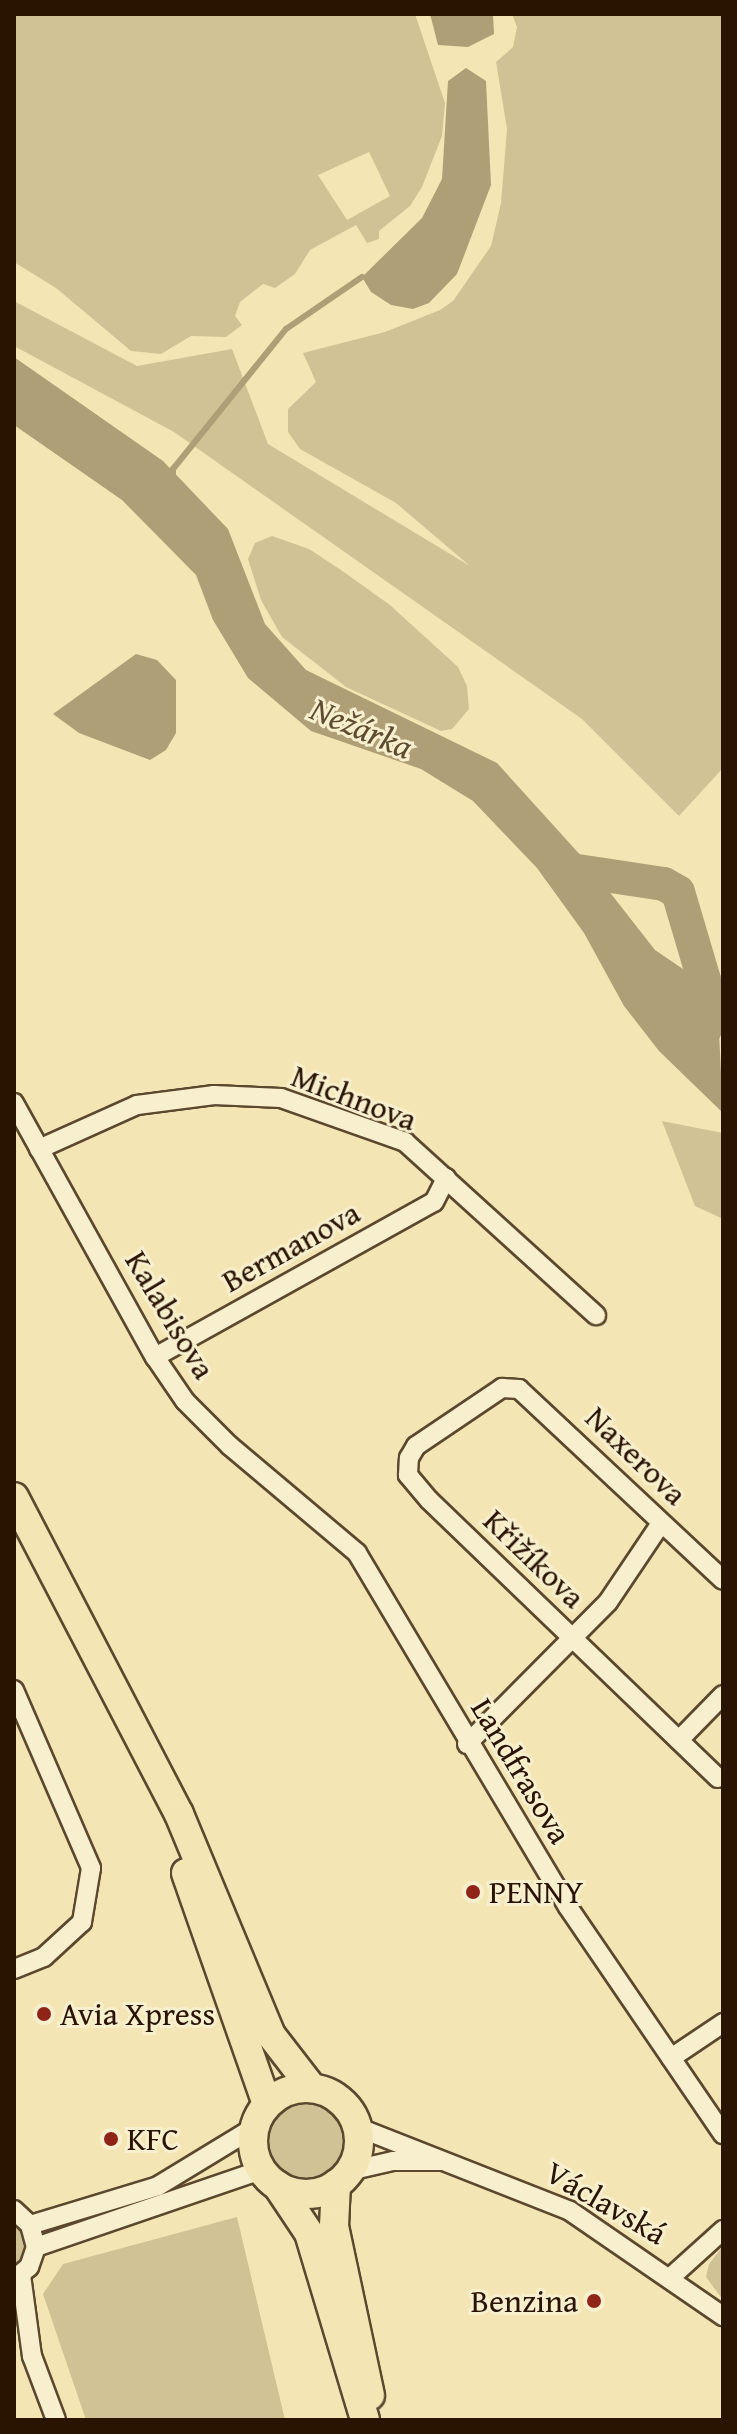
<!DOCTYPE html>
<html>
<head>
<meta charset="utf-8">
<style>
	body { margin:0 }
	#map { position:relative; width:737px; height:2434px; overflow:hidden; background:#f4e6b4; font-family:"Gentium Book Plus",serif }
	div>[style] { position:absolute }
	.green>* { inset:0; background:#d1c296 }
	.round { border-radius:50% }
	.water>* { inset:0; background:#af9f77 }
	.stream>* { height:6px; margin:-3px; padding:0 3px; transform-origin:3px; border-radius:3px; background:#af9f77 }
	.river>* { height:34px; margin:-17px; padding:0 17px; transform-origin:17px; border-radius:17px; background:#af9f77 }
	.roads { filter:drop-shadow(2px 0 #5b482e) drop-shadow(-2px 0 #5b482e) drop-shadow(0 2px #5b482e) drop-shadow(0 -2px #5b482e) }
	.minor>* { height:18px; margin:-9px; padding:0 9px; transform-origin:9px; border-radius:9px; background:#f8efce }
	.primary>* { height:28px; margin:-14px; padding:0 14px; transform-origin:14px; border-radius:14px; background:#f4e6b4 }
	.primary>.ring { margin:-14px; padding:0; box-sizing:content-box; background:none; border:28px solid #f4e6b4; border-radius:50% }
	.dots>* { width:22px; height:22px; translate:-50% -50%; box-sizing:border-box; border:4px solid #f8efce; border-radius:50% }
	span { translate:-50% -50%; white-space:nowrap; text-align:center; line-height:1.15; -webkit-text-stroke:6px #f8efce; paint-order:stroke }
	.street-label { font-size:32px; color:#281401 }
	.poi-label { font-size:32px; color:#281401 }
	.left { translate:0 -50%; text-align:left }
	.right { translate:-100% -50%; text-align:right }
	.water-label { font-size:34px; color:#5e4c30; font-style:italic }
	.frame { position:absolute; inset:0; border:16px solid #281401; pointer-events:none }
</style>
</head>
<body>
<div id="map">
	<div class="green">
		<div style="clip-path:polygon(evenodd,14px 14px,415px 14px,445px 103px,442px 136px,422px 187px,410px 206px,379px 231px,379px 239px,367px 243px,356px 225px,310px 250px,295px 274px,275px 288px,263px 284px,240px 302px,235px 316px,242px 325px,226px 337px,191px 336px,161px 354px,131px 351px,56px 288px,14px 262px,14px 14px,369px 152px,390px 196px,347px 220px,318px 175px,369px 152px)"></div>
		<div style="clip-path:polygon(512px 14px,723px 14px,723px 768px,679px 816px,582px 719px,174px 432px,14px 346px,14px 301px,137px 366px,232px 349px,268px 444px,470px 566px,396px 503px,300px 449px,288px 432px,288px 409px,316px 382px,303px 353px,385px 332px,440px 310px,453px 301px,491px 246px,501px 203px,507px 129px,496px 62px,513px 47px,517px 27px)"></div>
		<div style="clip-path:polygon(272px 536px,309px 549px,341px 570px,390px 605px,458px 667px,467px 686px,469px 709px,452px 729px,441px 731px,346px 687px,282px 637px,261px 600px,248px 559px,255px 543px)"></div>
		<div style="clip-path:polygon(662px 1121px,723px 1133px,723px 1219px,695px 1206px)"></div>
		<div class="round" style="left:266px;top:2101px;width:80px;height:80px"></div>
		<div style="clip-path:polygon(237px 2217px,285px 2420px,86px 2420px,43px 2294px,63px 2264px)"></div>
		<div style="clip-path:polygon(14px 2222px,26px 2241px,24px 2255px,14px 2266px)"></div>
		<div style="clip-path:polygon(723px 2246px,723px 2300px,706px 2277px,709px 2264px)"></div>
	</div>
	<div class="water">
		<div style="clip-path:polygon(430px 14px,493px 14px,494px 34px,468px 47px,438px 45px)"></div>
		<div style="clip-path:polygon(466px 68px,486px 81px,491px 185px,457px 274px,429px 303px,413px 309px,391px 305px,371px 292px,362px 277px,422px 218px,442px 179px,448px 81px)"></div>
		<div style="clip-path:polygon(14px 357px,163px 461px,228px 529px,265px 624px,306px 670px,497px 763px,583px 858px,655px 950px,717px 992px,723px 1113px,659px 1051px,624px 1006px,584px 933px,537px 868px,473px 801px,421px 769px,311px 731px,248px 678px,213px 620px,196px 575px,122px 500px,14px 425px)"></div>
		<div style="clip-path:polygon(136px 654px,157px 660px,176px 680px,176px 733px,166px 750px,150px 760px,79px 733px,53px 714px)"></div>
	</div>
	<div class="stream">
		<div style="left:173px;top:477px;width:8px;rotate:-90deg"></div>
		<div style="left:173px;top:469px;width:180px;rotate:-51.1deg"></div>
		<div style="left:286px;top:329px;width:92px;rotate:-34.4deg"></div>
	</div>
	<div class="river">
		<div style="left:558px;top:868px;width:107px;rotate:8.6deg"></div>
		<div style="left:664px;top:884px;width:16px;rotate:30deg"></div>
		<div style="left:678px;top:892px;width:92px;rotate:73.5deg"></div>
		<div style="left:704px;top:980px;width:49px;rotate:88.8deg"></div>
	</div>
	<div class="roads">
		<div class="minor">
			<div style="left:14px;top:1103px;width:291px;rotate:61deg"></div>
			<div style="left:155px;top:1357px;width:53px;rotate:55.7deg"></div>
			<div style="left:185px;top:1401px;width:64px;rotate:45deg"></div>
			<div style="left:230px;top:1446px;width:166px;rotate:40.1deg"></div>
			<div style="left:357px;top:1553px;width:412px;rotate:59.2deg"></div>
			<div style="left:568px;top:1907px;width:275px;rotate:55.7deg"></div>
			<div style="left:39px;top:1149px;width:107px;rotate:-24.2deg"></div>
			<div style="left:137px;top:1105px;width:78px;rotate:-7.4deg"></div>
			<div style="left:214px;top:1095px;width:67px;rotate:2.6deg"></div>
			<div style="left:281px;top:1098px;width:132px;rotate:19.5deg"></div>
			<div style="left:405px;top:1142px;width:258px;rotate:42.2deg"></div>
			<div style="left:155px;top:1357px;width:319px;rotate:-29.1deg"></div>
			<div style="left:434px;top:1202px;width:27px;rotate:-63deg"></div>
			<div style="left:14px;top:1690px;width:194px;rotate:66.6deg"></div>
			<div style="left:91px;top:1868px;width:55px;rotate:99.5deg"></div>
			<div style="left:82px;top:1922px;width:52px;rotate:137.4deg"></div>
			<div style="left:44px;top:1957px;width:32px;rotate:158deg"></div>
			<div style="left:679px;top:1740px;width:63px;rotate:-45.6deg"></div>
			<div style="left:467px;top:1744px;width:200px;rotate:-45.2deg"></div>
			<div style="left:608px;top:1602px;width:95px;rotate:-56.1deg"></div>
			<div style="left:718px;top:1778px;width:401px;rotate:-136.1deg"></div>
			<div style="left:429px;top:1500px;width:33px;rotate:-130deg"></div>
			<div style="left:408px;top:1475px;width:17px;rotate:-87deg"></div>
			<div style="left:409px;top:1458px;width:14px;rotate:-60deg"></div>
			<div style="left:416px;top:1446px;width:104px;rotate:-34deg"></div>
			<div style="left:502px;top:1388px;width:17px;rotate:3deg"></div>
			<div style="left:519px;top:1389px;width:279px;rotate:43.1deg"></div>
			<div style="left:671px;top:2058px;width:63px;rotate:-33.9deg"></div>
			<div style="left:357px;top:2127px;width:229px;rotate:21.5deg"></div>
			<div style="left:570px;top:2211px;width:186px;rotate:34.5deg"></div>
			<div style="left:349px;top:2171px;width:45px;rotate:-12.8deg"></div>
			<div style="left:393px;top:2161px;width:49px"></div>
			<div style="left:14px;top:2210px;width:22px;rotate:43deg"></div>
			<div style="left:30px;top:2225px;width:23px;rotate:75deg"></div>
			<div style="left:36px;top:2247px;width:21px;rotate:109deg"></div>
			<div style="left:29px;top:2267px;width:19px;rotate:141deg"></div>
			<div style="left:30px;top:2225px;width:134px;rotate:-16.9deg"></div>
			<div style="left:158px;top:2186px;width:114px;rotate:-31.3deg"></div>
			<div style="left:36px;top:2247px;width:238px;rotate:-18.9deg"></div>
			<div style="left:21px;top:2275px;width:82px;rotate:82.3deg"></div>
			<div style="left:32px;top:2356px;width:68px;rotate:69.4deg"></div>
			<div style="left:671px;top:2277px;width:70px;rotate:-42.1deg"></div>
		</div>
		<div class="primary">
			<div style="left:14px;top:1497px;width:357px;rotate:62.5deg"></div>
			<div style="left:179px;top:1814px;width:239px;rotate:67.4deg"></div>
			<div style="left:271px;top:2035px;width:67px;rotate:52.3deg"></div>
			<div style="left:186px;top:1873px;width:245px;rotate:70.7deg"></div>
			<div class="ring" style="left:253px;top:2088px;width:78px;height:78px"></div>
			<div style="left:336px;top:2184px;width:42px;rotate:92.7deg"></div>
			<div style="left:334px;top:2226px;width:173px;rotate:78deg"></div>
			<div style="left:277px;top:2185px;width:58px;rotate:56.3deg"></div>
			<div style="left:309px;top:2233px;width:195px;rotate:73.3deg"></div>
		</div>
	</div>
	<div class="dots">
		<div style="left:473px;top:1892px;background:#8f2418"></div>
		<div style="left:44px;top:2014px;background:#8f2418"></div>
		<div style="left:111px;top:2139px;background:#8f2418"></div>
		<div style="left:594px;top:2301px;background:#8f2418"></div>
	</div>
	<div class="street-label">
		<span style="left:354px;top:1098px;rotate:21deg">Michnova</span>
		<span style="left:291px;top:1247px;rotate:-29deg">Bermanova</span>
		<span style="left:170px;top:1315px;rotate:59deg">Kalabisova</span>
		<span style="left:636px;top:1456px;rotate:44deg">Naxerova</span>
		<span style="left:534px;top:1559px;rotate:44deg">Křižíkova</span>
		<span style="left:521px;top:1771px;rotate:59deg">Landfrasova</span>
		<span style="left:606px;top:2203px;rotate:30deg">Václavská</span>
	</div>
	<div class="poi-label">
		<span class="left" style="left:489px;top:1892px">PENNY</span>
		<span class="left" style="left:60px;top:2014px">Avia Xpress</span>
		<span class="left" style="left:127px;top:2139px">KFC</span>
		<span class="right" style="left:578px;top:2301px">Benzina</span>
	</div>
	<div class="water-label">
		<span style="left:362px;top:727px;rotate:23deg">Nežárka</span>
	</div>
	<div class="frame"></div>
</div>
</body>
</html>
